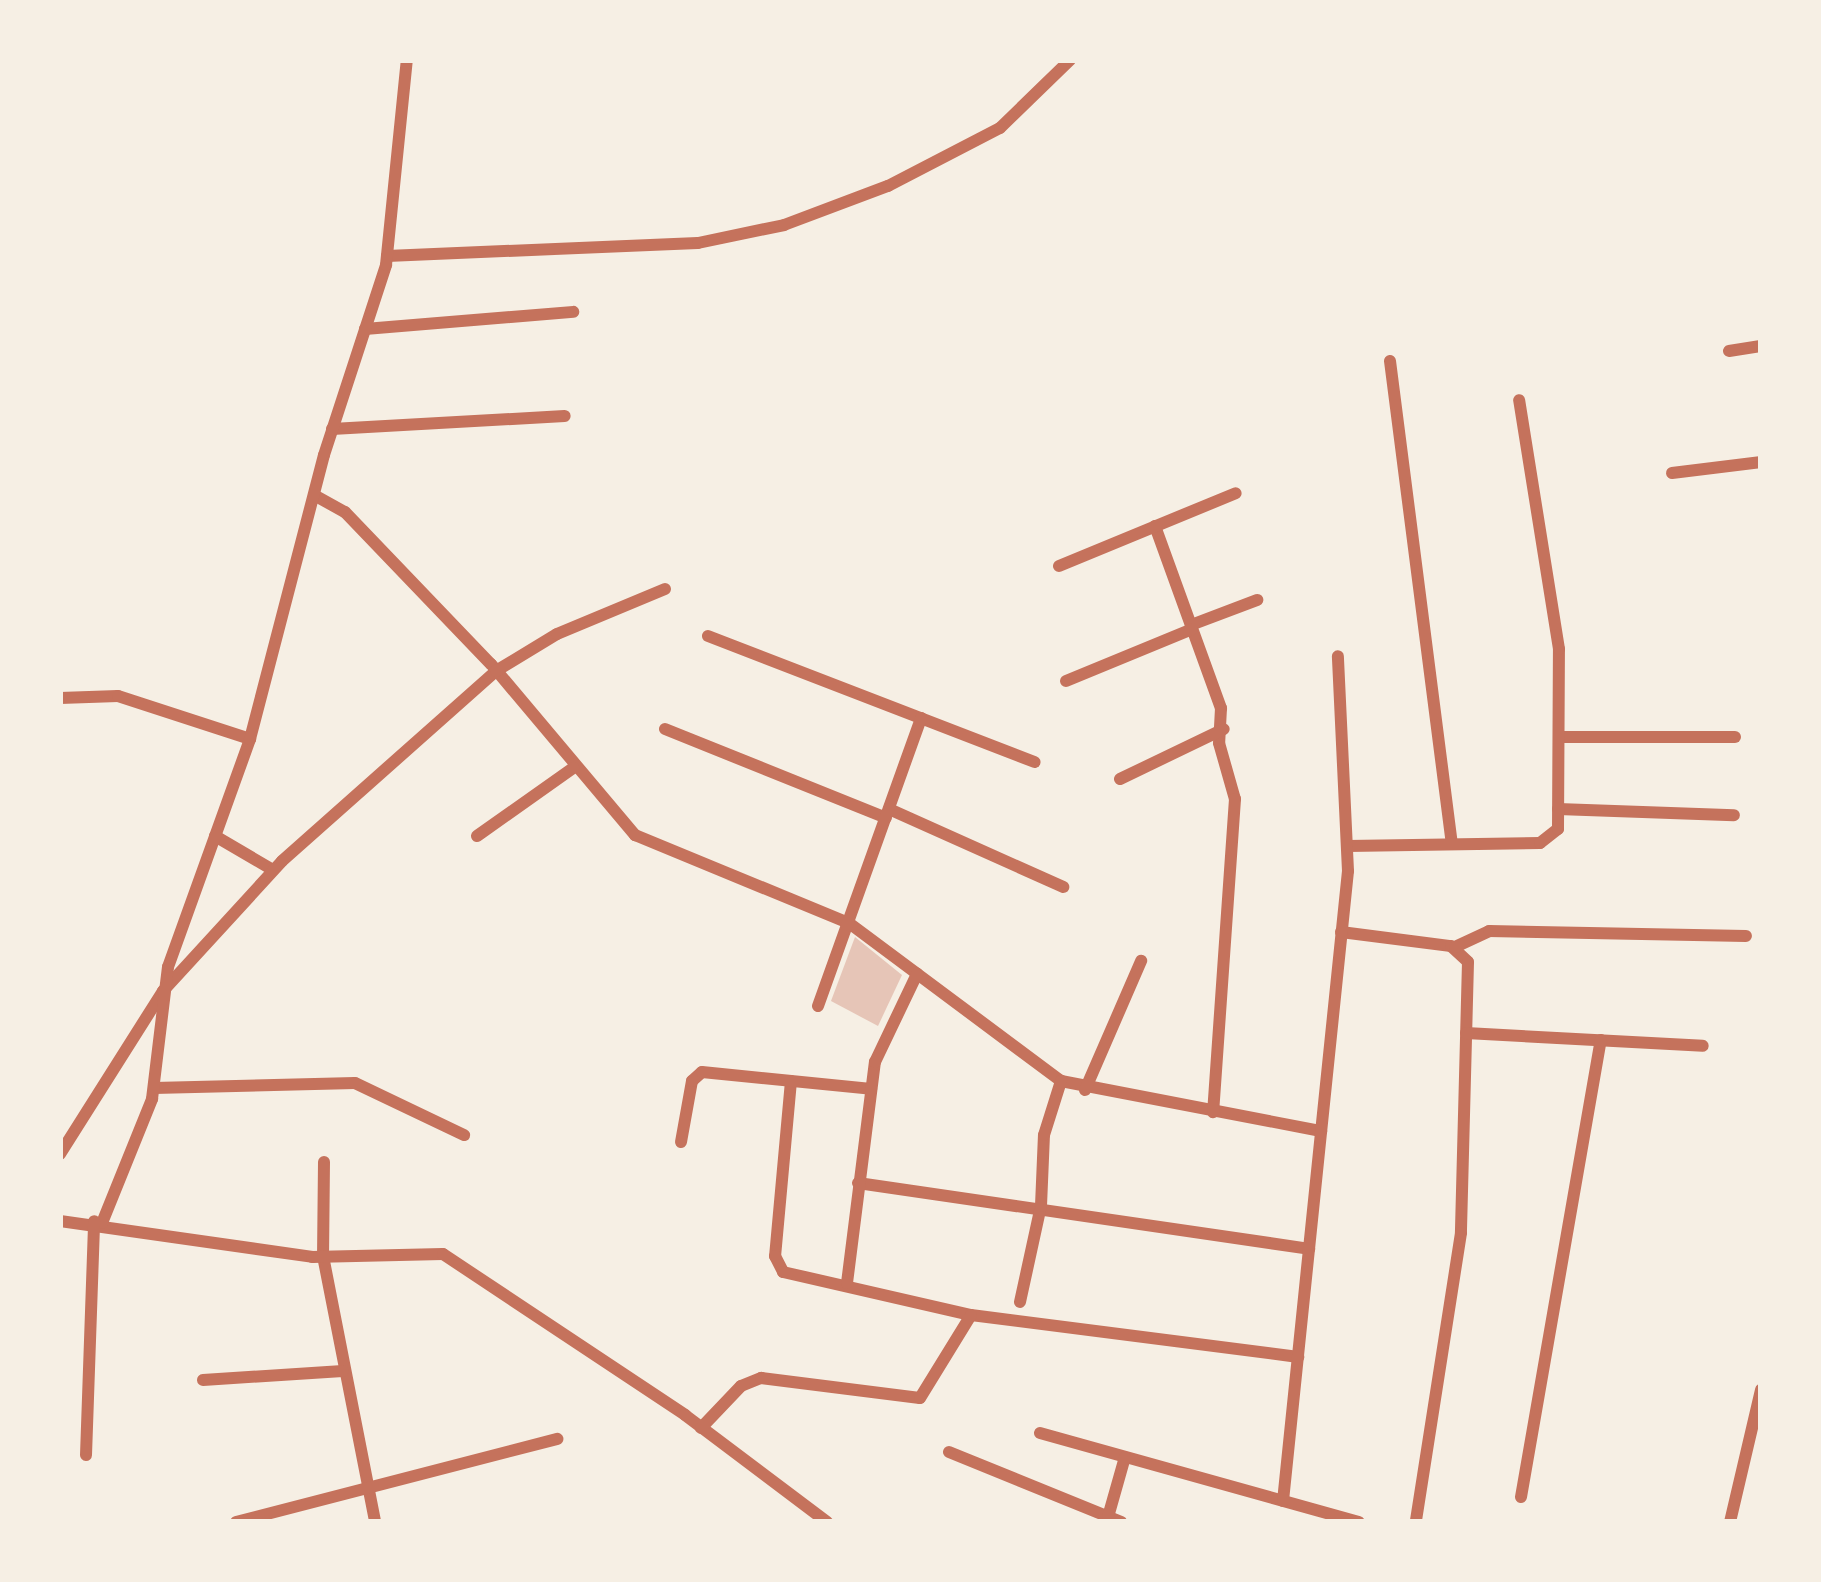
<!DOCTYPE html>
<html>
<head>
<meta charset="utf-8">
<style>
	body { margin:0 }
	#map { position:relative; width:1821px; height:1582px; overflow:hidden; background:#f6efe4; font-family:Ubuntu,sans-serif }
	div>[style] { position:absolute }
	.building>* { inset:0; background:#e6c5b7 }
	.minor>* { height:12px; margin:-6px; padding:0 6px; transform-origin:6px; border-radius:6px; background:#c5725c }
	span { translate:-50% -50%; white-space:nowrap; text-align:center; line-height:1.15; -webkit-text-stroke:9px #f6efe4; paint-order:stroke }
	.frame { position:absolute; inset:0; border:63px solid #f6efe4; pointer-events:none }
</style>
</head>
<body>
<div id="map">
	<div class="building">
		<div style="clip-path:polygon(855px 937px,902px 975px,878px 1026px,831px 1001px)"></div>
	</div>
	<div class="minor">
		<div style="left:387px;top:256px;width:311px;rotate:-2.4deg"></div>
		<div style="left:698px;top:243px;width:88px;rotate:-11.8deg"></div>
		<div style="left:784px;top:225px;width:111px;rotate:-20.6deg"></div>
		<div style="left:888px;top:186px;width:126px;rotate:-27.4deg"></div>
		<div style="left:1000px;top:128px;width:98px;rotate:-44.2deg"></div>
		<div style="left:365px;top:329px;width:209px;rotate:-4.7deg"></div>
		<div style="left:1729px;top:351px;width:32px;rotate:-9deg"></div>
		<div style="left:1390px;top:361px;width:487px;rotate:82.7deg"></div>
		<div style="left:332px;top:429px;width:233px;rotate:-3.2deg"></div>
		<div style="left:1672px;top:473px;width:90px;rotate:-7deg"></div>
		<div style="left:314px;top:495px;width:35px;rotate:29deg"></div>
		<div style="left:345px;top:512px;width:211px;rotate:46.2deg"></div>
		<div style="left:491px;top:664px;width:224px;rotate:49.9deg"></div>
		<div style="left:635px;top:835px;width:231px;rotate:22.4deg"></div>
		<div style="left:849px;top:923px;width:264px;rotate:36.7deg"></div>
		<div style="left:1061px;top:1081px;width:265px;rotate:10.9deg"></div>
		<div style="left:1155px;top:526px;width:194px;rotate:70.1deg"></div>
		<div style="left:1221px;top:708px;width:35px;rotate:93deg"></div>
		<div style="left:1219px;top:743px;width:58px;rotate:74.1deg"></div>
		<div style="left:1235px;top:799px;width:314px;rotate:94deg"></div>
		<div style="left:1059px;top:566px;width:191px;rotate:-22.4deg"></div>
		<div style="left:1191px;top:625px;width:71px;rotate:-20.7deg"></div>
		<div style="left:708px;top:636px;width:350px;rotate:21.1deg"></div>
		<div style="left:1066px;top:681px;width:136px;rotate:-22.4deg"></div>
		<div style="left:60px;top:698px;width:58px;rotate:-2deg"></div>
		<div style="left:118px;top:696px;width:139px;rotate:18deg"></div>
		<div style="left:665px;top:729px;width:238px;rotate:21.9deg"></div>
		<div style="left:1560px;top:737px;width:175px"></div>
		<div style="left:1120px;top:779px;width:115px;rotate:-25.7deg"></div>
		<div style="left:889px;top:809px;width:191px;rotate:24.1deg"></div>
		<div style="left:1558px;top:809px;width:176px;rotate:2deg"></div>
		<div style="left:215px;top:836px;width:67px;rotate:30.4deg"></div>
		<div style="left:477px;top:836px;width:118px;rotate:-35.3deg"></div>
		<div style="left:1348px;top:846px;width:192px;rotate:-0.9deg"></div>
		<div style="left:1540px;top:843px;width:23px;rotate:-38deg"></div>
		<div style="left:1558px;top:829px;width:180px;rotate:-89.7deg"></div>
		<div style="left:1559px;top:649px;width:252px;rotate:-99.1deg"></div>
		<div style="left:1341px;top:932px;width:111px;rotate:7.3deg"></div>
		<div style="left:1451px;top:946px;width:23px;rotate:43deg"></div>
		<div style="left:1468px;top:962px;width:271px;rotate:91.5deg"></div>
		<div style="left:1461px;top:1233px;width:292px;rotate:98.9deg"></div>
		<div style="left:1455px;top:947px;width:38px;rotate:-25deg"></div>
		<div style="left:1489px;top:931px;width:257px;rotate:1.1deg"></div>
		<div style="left:818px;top:1006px;width:306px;rotate:-70.3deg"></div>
		<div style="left:1466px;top:1033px;width:237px;rotate:3.1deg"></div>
		<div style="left:791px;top:1081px;width:176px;rotate:95.2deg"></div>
		<div style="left:775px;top:1256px;width:18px;rotate:63deg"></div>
		<div style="left:783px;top:1272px;width:193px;rotate:12.9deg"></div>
		<div style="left:971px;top:1315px;width:330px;rotate:7.3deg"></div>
		<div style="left:154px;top:1088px;width:201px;rotate:-1.4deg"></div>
		<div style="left:355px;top:1083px;width:121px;rotate:25.5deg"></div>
		<div style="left:1085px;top:1090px;width:141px;rotate:-66.5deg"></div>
		<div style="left:681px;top:1142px;width:62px;rotate:-79.8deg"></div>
		<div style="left:692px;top:1081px;width:13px;rotate:-42deg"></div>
		<div style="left:702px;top:1072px;width:170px;rotate:5.7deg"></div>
		<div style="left:60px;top:1154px;width:193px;rotate:-57.7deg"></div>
		<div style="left:163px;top:991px;width:176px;rotate:-47.5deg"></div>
		<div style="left:282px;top:861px;width:286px;rotate:-41.6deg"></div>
		<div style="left:496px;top:671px;width:71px;rotate:-31.2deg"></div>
		<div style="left:557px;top:634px;width:117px;rotate:-22.6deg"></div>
		<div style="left:324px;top:1162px;width:94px;rotate:90.6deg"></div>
		<div style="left:323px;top:1256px;width:271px;rotate:78.9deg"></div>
		<div style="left:858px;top:1183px;width:456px;rotate:8.3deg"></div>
		<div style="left:60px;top:1221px;width:255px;rotate:8.1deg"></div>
		<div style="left:312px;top:1257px;width:131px;rotate:-1.3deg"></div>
		<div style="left:443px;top:1254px;width:291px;rotate:33.6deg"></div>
		<div style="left:685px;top:1415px;width:178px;rotate:37deg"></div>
		<div style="left:102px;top:1223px;width:134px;rotate:-68deg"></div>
		<div style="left:152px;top:1099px;width:133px;rotate:-83.1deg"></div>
		<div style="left:168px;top:967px;width:242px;rotate:-70.2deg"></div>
		<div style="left:250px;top:739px;width:293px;rotate:-75.4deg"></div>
		<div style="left:324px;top:455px;width:200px;rotate:-71.9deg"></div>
		<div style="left:386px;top:265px;width:206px;rotate:-84.2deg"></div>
		<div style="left:847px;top:1283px;width:223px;rotate:-82.8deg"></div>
		<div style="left:875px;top:1062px;width:98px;rotate:-64.5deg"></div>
		<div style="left:1020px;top:1302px;width:98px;rotate:-77.7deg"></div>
		<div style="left:1041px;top:1206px;width:71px;rotate:-87.6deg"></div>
		<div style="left:1044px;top:1135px;width:57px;rotate:-72.5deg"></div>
		<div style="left:203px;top:1380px;width:140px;rotate:-3.7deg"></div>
		<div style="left:701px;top:1428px;width:58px;rotate:-46.4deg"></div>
		<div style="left:741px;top:1386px;width:22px;rotate:-22deg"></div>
		<div style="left:761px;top:1378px;width:160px;rotate:7.2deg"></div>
		<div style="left:920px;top:1398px;width:97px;rotate:-58.4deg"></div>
		<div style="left:1040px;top:1433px;width:331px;rotate:15.6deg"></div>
		<div style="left:949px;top:1452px;width:186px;rotate:22.1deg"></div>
		<div style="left:86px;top:1455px;width:234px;rotate:-88deg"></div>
		<div style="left:1521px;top:1497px;width:464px;rotate:-80.1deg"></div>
		<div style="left:1283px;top:1501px;width:633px;rotate:-84.11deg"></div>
		<div style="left:1348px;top:871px;width:215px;rotate:-92.7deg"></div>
		<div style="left:1108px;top:1517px;width:62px;rotate:-74.2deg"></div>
		<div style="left:236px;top:1522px;width:332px;rotate:-14.5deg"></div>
		<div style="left:1730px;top:1522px;width:136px;rotate:-76.8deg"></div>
	</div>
	<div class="frame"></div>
</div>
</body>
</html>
